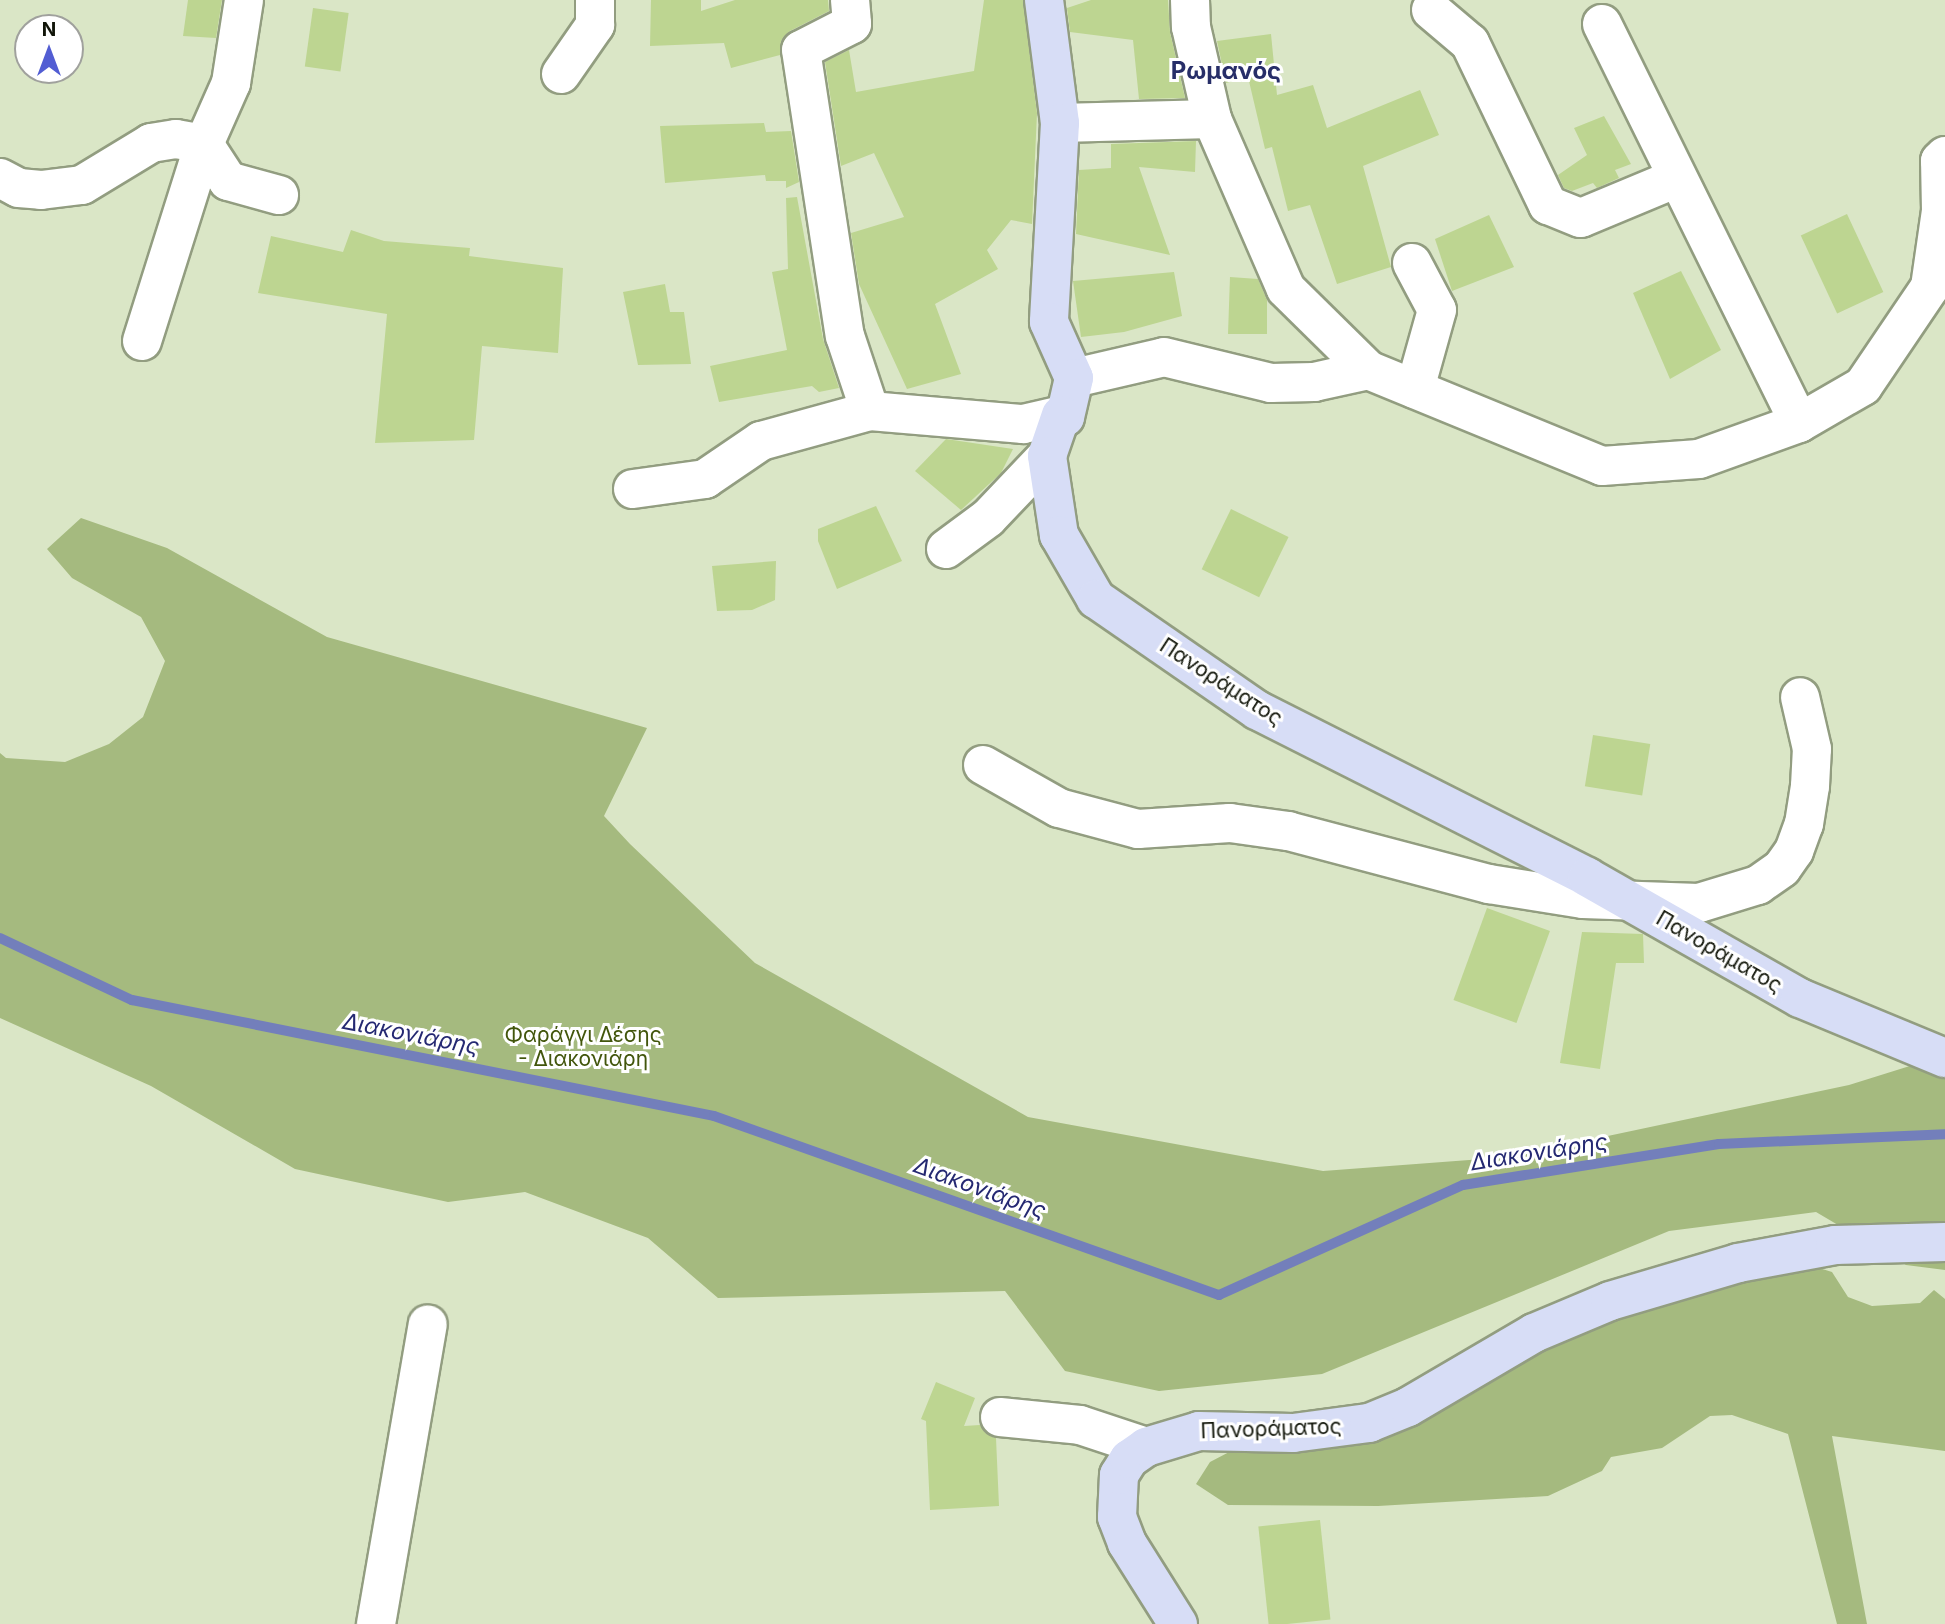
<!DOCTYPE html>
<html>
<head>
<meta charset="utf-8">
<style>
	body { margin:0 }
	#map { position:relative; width:1945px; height:1624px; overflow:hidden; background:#dae6c6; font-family:Inter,sans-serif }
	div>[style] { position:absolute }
	.green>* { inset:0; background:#a5ba7f }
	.stream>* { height:10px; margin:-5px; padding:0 5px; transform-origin:5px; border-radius:5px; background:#737fbb }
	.building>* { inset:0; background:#bdd591; transform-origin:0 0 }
	.roads { filter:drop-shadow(2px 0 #929d80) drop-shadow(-2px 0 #929d80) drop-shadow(0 2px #929d80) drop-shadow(0 -2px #929d80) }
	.minor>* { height:38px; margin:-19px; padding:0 19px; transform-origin:19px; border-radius:19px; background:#fff }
	.major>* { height:38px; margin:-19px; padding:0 19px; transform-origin:19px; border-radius:19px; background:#d7ddf6 }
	span { translate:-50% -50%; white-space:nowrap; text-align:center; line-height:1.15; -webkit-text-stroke:6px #fff; paint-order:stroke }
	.street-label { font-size:21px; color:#111509 }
	.park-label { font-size:21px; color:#42560c }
	.water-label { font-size:23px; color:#252972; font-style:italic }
	.quarter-label { font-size:24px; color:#272e68; font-weight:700 }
	.north { position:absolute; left:14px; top:14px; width:70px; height:70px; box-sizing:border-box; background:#fff; border:2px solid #a0a19d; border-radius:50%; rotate:0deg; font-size:19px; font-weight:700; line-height:28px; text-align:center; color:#111509 }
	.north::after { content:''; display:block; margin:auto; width:24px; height:32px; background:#525dd3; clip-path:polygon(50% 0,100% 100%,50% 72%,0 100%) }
</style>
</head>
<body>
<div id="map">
	<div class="green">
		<div style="clip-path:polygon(81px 518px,167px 548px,327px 637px,647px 728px,604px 816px,630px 844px,755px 963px,1028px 1117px,1323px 1171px,1509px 1157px,1849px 1085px,1945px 1055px,1945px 1270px,1906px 1265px,1816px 1212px,1669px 1231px,1322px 1374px,1159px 1391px,1065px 1371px,1005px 1291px,718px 1298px,648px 1238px,525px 1192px,448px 1202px,295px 1169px,151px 1086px,0 1018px,0 753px,6px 758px,65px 762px,109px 744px,143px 717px,165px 661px,141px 617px,72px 578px,47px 549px)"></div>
		<div style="clip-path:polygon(1803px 1263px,1832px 1272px,1848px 1297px,1872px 1306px,1920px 1303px,1934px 1290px,1945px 1299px,1945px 1451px,1832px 1436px,1867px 1624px,1837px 1624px,1788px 1434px,1732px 1415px,1710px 1416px,1662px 1448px,1611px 1457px,1602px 1471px,1548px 1496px,1378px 1506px,1228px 1505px,1196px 1484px,1210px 1462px,1233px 1450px,1328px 1450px,1588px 1321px)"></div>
	</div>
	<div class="stream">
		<div style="left:0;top:938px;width:146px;rotate:25.2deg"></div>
		<div style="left:132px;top:1000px;width:593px;rotate:11.27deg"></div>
		<div style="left:714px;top:1116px;width:536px;rotate:19.52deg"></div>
		<div style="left:1219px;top:1295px;width:268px;rotate:-24.3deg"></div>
		<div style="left:1463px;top:1185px;width:259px;rotate:-9.1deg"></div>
		<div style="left:1719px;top:1144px;width:226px;rotate:-2.5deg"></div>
	</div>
	<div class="building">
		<div style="clip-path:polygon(188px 0,222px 0,216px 38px,183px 36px)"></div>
		<div style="clip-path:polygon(651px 0,701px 0,701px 11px,735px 0,828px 0,829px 11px,790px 31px,781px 41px,780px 55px,731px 68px,724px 43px,650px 46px)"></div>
		<div style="clip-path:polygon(984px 0,1023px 0,1037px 113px,1032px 224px,1011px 220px,987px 250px,998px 269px,935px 304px,961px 374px,907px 389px,859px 284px,851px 233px,904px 217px,874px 153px,841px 166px,825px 62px,849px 50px,856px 92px,974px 71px)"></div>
		<div style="clip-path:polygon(1091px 0,1168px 0,1170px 32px,1185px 98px,1139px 99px,1133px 40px,1070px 32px,1067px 8px)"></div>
		<div style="left:313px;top:8px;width:36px;height:59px;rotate:8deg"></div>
		<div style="clip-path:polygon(1271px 34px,1277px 95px,1313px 85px,1327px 128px,1420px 90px,1439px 135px,1363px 166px,1391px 267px,1337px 284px,1310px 205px,1288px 211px,1272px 147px,1265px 149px,1248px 77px,1226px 83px,1217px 41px)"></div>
		<div style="clip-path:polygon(1604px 116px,1631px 164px,1615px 170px,1619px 178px,1597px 188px,1593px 183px,1572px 191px,1564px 188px,1558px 175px,1587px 155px,1574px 128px)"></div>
		<div style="clip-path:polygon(764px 123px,766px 132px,791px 131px,799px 182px,786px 188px,786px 181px,766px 181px,765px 175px,665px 183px,660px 126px)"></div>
		<div style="clip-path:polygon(1196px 141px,1195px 172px,1139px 167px,1170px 255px,1076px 234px,1079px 170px,1111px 168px,1111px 144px)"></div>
		<div style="clip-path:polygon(797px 197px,823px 339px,839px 388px,819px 392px,812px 386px,719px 402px,710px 366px,787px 350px,772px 272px,788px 269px,786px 198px)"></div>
		<div style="left:1847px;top:214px;width:86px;height:51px;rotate:65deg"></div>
		<div style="clip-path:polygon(1489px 215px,1514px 267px,1452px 291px,1435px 239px)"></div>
		<div style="clip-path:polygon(351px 230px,384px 241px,470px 248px,469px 256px,563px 268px,558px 353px,482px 346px,474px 440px,375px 443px,387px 314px,258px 293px,271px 236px,343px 252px)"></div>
		<div style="clip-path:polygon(1681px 271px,1721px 350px,1670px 379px,1633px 293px)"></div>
		<div style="clip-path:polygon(1174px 272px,1182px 316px,1124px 332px,1081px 337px,1073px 281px)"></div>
		<div style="clip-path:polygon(1230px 277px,1258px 279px,1267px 300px,1267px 334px,1228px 334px)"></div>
		<div style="clip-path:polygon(665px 284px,670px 312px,684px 312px,691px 364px,638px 365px,623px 292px)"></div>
		<div style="clip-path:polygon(946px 439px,1013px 449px,1001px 473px,961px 510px,915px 471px)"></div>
		<div style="clip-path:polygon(876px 506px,902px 561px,837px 589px,818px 541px,818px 529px)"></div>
		<div style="left:1231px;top:509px;width:64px;height:67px;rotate:26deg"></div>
		<div style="clip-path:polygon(776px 561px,775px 600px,752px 610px,717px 611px,712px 566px)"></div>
		<div style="left:1593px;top:735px;width:58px;height:52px;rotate:9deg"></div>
		<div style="left:1487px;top:908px;width:67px;height:98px;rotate:20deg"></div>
		<div style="clip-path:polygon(1582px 932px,1643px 934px,1644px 963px,1616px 963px,1600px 1069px,1560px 1063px)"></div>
		<div style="clip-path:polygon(936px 1382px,975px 1398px,964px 1426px,980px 1425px,996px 1438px,999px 1506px,930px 1510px,926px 1421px,921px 1419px)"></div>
		<div style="left:1320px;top:1520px;width:100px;height:62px;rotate:84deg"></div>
	</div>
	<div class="roads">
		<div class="minor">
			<div style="left:850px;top:0;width:24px;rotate:85deg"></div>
			<div style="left:852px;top:24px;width:57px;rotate:153deg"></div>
			<div style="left:801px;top:50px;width:289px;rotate:81.3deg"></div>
			<div style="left:845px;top:336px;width:79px;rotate:71.6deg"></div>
			<div style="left:870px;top:411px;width:154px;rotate:4.9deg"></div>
			<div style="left:1023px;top:424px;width:39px;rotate:-13deg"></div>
			<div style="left:1190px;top:0;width:27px;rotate:88deg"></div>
			<div style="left:1191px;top:27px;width:94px;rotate:77.1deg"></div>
			<div style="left:1212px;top:119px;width:185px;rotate:66.5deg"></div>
			<div style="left:1286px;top:289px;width:115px;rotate:44.6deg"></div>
			<div style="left:1368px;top:370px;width:253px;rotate:22.3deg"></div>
			<div style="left:1602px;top:466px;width:97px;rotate:-4.1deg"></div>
			<div style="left:1699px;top:459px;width:106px;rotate:-19.8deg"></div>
			<div style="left:1799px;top:423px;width:74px;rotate:-30deg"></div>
			<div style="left:1863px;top:386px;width:120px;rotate:-55.9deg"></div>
			<div style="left:1930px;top:287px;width:77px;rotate:-81.8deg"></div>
			<div style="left:1941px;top:211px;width:50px;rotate:-91.1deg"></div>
			<div style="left:1940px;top:161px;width:7px;rotate:-45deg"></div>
			<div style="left:1431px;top:10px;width:51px;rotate:40.2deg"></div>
			<div style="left:1470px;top:43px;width:180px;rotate:64.3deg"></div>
			<div style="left:1548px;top:205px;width:35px;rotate:22deg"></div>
			<div style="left:1581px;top:218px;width:104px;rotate:-22.6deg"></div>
			<div style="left:1602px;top:24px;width:445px;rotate:63.7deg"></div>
			<div style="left:561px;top:74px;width:60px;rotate:-55.2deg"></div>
			<div style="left:595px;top:25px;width:25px;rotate:-90deg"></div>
			<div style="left:1060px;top:123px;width:152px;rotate:-1.5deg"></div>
			<div style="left:0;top:178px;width:21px;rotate:28deg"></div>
			<div style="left:19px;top:188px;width:22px;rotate:5deg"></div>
			<div style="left:41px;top:190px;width:41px;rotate:-7deg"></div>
			<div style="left:82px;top:185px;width:81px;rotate:-31.3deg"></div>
			<div style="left:151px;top:143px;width:25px;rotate:-9deg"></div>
			<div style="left:176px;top:139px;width:28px;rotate:10deg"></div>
			<div style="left:204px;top:144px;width:44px;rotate:57deg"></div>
			<div style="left:228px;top:181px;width:53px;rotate:15.4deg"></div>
			<div style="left:1412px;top:263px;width:53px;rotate:62deg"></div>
			<div style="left:1437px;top:310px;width:82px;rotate:105.6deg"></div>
			<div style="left:142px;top:341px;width:207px;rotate:-72.5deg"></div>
			<div style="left:204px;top:144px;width:67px;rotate:-66.1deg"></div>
			<div style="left:231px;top:83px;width:84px;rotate:-81.1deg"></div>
			<div style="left:1074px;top:378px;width:92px;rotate:-13.1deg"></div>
			<div style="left:1164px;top:357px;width:110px;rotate:13.7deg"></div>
			<div style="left:1271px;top:383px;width:43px;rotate:-1.3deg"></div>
			<div style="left:1314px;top:382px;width:55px;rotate:-12.5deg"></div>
			<div style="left:633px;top:489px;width:73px;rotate:-7.9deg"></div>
			<div style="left:705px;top:479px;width:68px;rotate:-34.2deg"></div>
			<div style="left:761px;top:441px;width:113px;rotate:-15.4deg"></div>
			<div style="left:946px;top:549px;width:52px;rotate:-36.4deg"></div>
			<div style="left:988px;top:518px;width:86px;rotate:-46.4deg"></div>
			<div style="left:983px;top:765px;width:87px;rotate:29.5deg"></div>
			<div style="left:1059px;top:808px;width:82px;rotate:14.9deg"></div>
			<div style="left:1138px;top:829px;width:92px;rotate:-3.7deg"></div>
			<div style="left:1230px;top:823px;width:59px;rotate:7.9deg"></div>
			<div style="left:1288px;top:831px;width:208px;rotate:14.8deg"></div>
			<div style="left:1489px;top:884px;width:95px;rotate:9.1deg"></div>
			<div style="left:1583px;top:899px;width:116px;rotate:2deg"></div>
			<div style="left:1699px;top:903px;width:62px;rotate:-17deg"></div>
			<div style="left:1758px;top:885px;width:29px;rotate:-35deg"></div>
			<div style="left:1782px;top:868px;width:21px;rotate:-55deg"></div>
			<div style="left:1794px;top:851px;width:29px;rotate:-70deg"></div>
			<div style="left:1804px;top:824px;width:38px;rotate:-81deg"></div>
			<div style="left:1810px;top:786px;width:37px;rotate:-87deg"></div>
			<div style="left:1812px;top:749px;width:53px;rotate:-103deg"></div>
			<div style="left:1000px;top:1417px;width:80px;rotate:5.7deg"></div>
			<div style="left:1080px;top:1425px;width:70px;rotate:18.4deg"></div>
			<div style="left:376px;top:1624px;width:304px;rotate:-80.2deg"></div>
		</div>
		<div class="major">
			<div style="left:1044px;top:0;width:124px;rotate:82.6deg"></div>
			<div style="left:1060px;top:123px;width:199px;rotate:93.2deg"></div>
			<div style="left:1049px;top:322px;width:61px;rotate:65.9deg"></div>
			<div style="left:1074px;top:378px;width:40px;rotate:103deg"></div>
			<div style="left:1065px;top:417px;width:4px;rotate:-153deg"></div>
			<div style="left:1061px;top:415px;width:43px;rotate:108.9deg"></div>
			<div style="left:1047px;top:456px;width:80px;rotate:81.4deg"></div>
			<div style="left:1059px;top:535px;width:74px;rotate:60deg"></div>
			<div style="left:1096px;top:599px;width:196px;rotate:34.6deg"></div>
			<div style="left:1257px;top:710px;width:370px;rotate:26.8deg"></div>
			<div style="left:1587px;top:877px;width:245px;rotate:29.6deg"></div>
			<div style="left:1800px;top:998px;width:157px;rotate:22.5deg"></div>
			<div style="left:1178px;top:1624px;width:96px;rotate:-122.2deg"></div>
			<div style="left:1127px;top:1543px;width:28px;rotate:-111deg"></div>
			<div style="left:1117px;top:1517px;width:42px;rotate:-87.3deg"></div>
			<div style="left:1119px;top:1475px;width:19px;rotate:-58deg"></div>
			<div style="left:1129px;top:1459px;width:21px;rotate:-35deg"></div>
			<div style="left:1146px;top:1447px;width:55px;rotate:-16.8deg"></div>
			<div style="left:1199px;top:1431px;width:94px;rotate:1.2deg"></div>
			<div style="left:1293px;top:1433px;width:77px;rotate:-7.5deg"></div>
			<div style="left:1369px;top:1423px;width:42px;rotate:-22.3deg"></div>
			<div style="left:1408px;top:1407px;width:146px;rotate:-30.4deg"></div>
			<div style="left:1534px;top:1333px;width:82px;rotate:-22.8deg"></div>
			<div style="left:1610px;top:1301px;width:134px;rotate:-16.5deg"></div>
			<div style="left:1738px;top:1263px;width:99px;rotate:-10.5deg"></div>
			<div style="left:1835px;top:1245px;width:110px;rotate:-1.6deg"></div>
		</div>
	</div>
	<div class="street-label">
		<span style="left:1221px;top:682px;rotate:33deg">Πανοράματος</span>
		<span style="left:1719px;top:952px;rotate:30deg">Πανοράματος</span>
		<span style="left:1271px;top:1429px;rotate:-2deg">Πανοράματος</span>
	</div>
	<div class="park-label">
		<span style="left:583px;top:1047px">Φαράγγι Δέσης<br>- Διακονιάρη</span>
	</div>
	<div class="water-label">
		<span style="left:411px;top:1034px;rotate:11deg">Διακονιάρης</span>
		<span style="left:1539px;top:1152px;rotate:-9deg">Διακονιάρης</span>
		<span style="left:980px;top:1188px;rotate:20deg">Διακονιάρης</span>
	</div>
	<div class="quarter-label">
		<span style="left:1226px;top:71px">Ρωμανός</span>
	</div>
	<div class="north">N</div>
</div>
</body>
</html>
